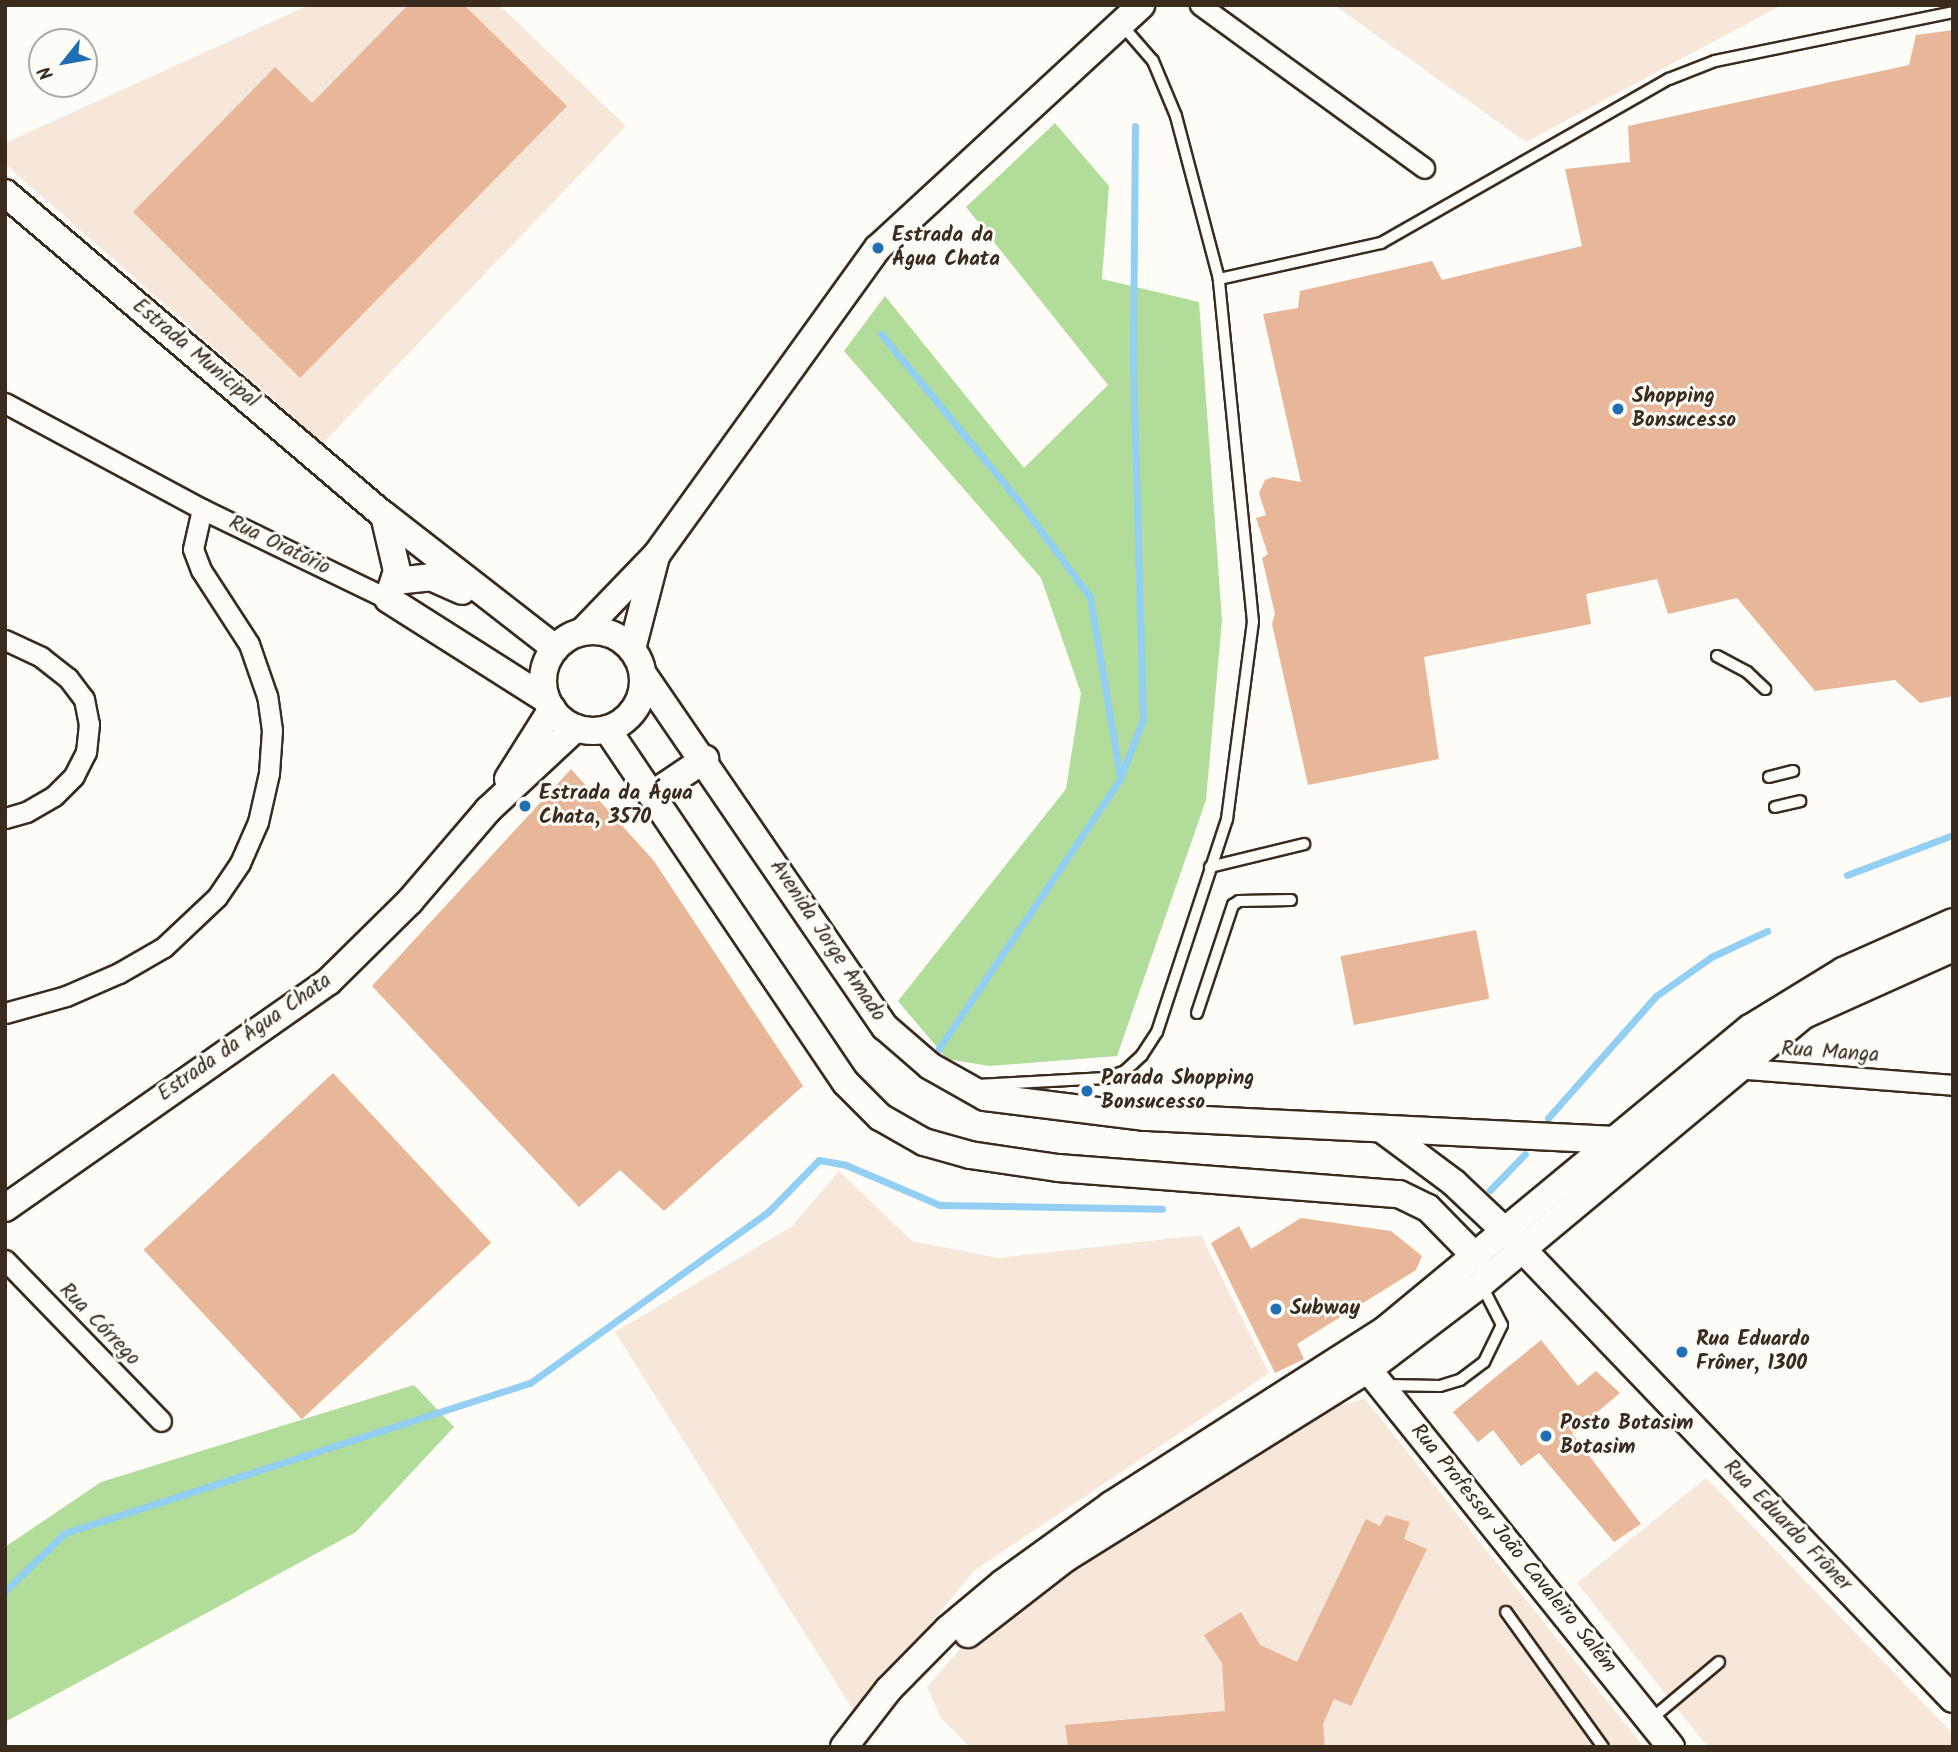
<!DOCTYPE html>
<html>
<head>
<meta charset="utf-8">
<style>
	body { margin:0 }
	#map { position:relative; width:1958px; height:1752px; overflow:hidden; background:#fdfcf7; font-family:Kalam,sans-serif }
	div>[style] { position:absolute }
	.built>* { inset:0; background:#f7e7db }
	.green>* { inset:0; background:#b2dc9a }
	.stream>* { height:7px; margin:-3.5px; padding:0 3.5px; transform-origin:3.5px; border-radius:3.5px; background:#93cef3 }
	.building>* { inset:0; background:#e8b799; transform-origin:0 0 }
	.roads { filter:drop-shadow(2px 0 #3b2a1e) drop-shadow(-2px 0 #3b2a1e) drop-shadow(0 2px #3b2a1e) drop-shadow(0 -2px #3b2a1e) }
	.lane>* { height:10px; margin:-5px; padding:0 5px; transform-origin:5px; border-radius:5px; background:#fdfcf7 }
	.street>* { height:19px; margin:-9.5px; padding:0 9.5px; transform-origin:9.5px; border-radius:9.5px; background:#fdfcf7 }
	.secondary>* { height:26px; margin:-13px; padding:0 13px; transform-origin:13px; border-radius:13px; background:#fdfcf7 }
	.secondary>.ring { margin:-13px; padding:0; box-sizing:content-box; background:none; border:26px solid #fdfcf7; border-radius:50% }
	.dots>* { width:19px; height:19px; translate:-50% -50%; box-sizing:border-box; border:4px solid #fdfcf7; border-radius:50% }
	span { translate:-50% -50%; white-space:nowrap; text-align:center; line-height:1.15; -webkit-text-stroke:6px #fdfcf7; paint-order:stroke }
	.poi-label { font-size:21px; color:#3b2a1e; font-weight:700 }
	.left { translate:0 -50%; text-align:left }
	.street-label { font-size:21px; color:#3b2a1e }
	.frame { position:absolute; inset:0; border:7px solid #3b2a1e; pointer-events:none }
	.north { position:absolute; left:28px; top:28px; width:70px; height:70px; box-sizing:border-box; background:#fdfcf7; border:2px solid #afa8a0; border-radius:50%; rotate:239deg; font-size:19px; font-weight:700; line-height:28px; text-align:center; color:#3b2a1e }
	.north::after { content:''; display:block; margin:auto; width:24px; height:32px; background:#1f6fb2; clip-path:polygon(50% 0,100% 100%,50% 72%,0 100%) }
</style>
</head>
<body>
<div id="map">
	<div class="built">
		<div style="clip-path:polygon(309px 5px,499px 5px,626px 126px,323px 443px,5px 164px,5px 143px)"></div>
		<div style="clip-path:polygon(1334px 5px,1782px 5px,1526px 142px)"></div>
		<div style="clip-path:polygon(839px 1171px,912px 1241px,999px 1258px,1201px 1235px,1269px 1373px,975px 1570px,855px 1713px,615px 1332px,791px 1227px)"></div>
		<div style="clip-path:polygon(1365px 1399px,1644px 1747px,970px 1747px,941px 1718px,927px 1687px,964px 1644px,1065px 1570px,1321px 1409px)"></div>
		<div style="clip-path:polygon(1706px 1478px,1953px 1734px,1953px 1747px,1708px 1747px,1577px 1583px)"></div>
	</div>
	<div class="green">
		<div style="clip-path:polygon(1055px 123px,1109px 186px,1102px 279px,1199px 302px,1222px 620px,1206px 800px,1117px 1056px,989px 1066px,947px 1059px,898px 1001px,1066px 789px,1081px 693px,1041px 578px,844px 351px,885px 296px,1024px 468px,1108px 385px,966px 207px)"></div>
		<div style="clip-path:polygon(414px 1385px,454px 1427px,356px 1532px,5px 1722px,5px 1547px,101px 1482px)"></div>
	</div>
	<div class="stream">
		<div style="left:881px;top:334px;width:215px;rotate:50.5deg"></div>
		<div style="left:1018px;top:500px;width:121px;rotate:53.4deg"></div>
		<div style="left:1090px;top:597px;width:181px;rotate:80.5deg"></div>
		<div style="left:1847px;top:875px;width:113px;rotate:-20.7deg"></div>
		<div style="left:938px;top:1050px;width:326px;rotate:-56.1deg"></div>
		<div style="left:1120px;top:779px;width:64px;rotate:-69deg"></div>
		<div style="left:1143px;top:719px;width:367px;rotate:-91.6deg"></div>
		<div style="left:1133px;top:352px;width:226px;rotate:-89.5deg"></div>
		<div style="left:1548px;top:1118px;width:163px;rotate:-48.5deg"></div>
		<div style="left:1656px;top:996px;width:67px;rotate:-35.3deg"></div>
		<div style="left:1711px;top:957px;width:62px;rotate:-24.9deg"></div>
		<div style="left:1490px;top:1190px;width:50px;rotate:-45.8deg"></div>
		<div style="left:5px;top:1591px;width:83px;rotate:-44deg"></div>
		<div style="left:65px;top:1533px;width:489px;rotate:-17.9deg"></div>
		<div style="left:530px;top:1383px;width:294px;rotate:-35.7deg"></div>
		<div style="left:769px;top:1211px;width:71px;rotate:-45.6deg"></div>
		<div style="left:819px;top:1160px;width:27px;rotate:10deg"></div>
		<div style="left:846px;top:1165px;width:102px;rotate:23.1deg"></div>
		<div style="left:940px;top:1205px;width:222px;rotate:1deg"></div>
	</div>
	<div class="building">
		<div style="clip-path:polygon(408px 5px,464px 5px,567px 106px,300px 378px,133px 212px,275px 67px,312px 103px)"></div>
		<div style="clip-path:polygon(1953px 30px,1953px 696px,1920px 703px,1895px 680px,1815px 691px,1737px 598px,1668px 614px,1657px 579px,1586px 594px,1591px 624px,1424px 657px,1439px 759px,1308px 785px,1272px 624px,1275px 614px,1262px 558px,1268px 554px,1256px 518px,1266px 515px,1259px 493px,1265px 480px,1273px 477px,1301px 482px,1263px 314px,1298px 308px,1300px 291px,1432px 261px,1442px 280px,1582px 246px,1565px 169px,1630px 162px,1628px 126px,1909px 65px,1916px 35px)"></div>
		<div style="clip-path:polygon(571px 769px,654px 861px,803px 1086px,664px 1211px,620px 1170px,579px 1207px,372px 986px)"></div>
		<div style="left:1476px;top:930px;width:70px;height:138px;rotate:79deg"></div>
		<div style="left:333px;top:1073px;width:232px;height:259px;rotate:47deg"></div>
		<div style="clip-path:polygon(1301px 1218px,1391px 1231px,1422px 1256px,1416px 1270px,1297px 1344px,1304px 1359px,1275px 1373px,1211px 1243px,1239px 1226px,1251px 1249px)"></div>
		<div style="clip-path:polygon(1541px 1340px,1578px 1386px,1596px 1371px,1620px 1393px,1572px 1433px,1641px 1524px,1614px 1542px,1539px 1453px,1521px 1466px,1493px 1430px,1478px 1442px,1453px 1412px)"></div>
		<div style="clip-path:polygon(1386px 1515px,1410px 1522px,1404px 1539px,1427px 1549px,1351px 1706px,1334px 1699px,1323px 1724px,1325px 1747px,1068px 1747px,1065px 1725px,1225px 1711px,1222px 1663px,1204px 1635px,1241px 1612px,1260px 1645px,1297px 1662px,1366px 1519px,1380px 1526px)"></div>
	</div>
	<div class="roads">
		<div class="lane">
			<div style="left:1219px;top:279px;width:166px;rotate:-12.5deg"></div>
			<div style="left:1381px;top:243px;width:331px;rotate:-29.7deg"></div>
			<div style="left:1669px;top:79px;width:49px;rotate:-21.4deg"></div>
			<div style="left:1715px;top:61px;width:243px;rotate:-11.6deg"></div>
			<div style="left:1717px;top:656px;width:34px;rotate:28deg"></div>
			<div style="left:1747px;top:672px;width:25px;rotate:43deg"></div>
			<div style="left:1769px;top:777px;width:25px;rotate:-14deg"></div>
			<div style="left:1775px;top:807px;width:26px;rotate:-13deg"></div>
			<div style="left:1210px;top:867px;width:97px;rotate:-13.7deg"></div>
			<div style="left:1197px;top:1013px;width:114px;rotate:-71.6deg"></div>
			<div style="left:1233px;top:905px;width:7px;rotate:-34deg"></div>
			<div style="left:1239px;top:901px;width:52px;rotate:-1.1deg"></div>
			<div style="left:977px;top:1085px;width:129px;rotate:-3.1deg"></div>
			<div style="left:1106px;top:1078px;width:20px;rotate:-20deg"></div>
			<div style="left:1125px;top:1071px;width:23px;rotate:-43deg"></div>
			<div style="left:1142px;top:1055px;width:27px;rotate:-57deg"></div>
			<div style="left:1157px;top:1032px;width:224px;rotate:-71.8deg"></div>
			<div style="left:1227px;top:819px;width:199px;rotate:-82.5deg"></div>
			<div style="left:1253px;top:622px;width:345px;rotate:-95.7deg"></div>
			<div style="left:1219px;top:279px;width:169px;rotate:-104.8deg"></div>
			<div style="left:1176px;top:116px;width:60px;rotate:-112.7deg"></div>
			<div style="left:1153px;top:61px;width:49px;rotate:-130.9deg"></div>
			<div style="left:1387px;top:1385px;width:53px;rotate:1.1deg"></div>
			<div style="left:1440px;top:1386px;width:21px;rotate:-17deg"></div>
			<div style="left:1460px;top:1380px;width:30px;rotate:-37deg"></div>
			<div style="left:1484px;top:1362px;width:41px;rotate:-64.1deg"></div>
			<div style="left:1502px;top:1325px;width:46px;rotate:-117.1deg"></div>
			<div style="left:1506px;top:1612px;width:166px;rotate:54.3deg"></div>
			<div style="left:1650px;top:1720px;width:90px;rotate:-40deg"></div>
		</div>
		<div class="street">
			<div style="left:1200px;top:5px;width:277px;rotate:36deg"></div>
			<div style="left:5px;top:403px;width:224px;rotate:28.3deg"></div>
			<div style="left:202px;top:509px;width:207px;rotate:25.8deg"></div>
			<div style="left:5px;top:640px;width:40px;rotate:25deg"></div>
			<div style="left:41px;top:657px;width:34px;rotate:38deg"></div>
			<div style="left:68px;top:678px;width:26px;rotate:53deg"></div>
			<div style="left:84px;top:699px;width:25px;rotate:79deg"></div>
			<div style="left:89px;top:724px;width:28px;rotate:96deg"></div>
			<div style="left:86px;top:752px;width:27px;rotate:117deg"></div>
			<div style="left:74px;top:776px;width:28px;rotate:135deg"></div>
			<div style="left:54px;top:796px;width:32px;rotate:150deg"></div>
			<div style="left:26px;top:812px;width:22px;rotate:164deg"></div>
			<div style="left:5px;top:1013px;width:63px;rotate:-15.6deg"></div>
			<div style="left:66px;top:996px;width:58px;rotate:-23.5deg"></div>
			<div style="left:119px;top:973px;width:52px;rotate:-30deg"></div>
			<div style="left:164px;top:947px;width:73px;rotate:-43.3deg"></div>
			<div style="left:217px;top:897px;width:41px;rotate:-55.9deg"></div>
			<div style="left:240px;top:863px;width:45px;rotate:-66.3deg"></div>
			<div style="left:258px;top:822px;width:50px;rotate:-77.3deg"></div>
			<div style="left:269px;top:773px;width:43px;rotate:-86deg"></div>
			<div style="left:272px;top:730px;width:34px;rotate:-98deg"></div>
			<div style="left:267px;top:696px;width:55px;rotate:-109.1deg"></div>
			<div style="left:249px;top:644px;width:88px;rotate:-123deg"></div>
			<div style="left:201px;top:570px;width:22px;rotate:-111deg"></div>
			<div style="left:193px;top:549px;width:41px;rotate:-77.3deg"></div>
			<div style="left:1734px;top:1068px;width:220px;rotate:4.4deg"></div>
			<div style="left:5px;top:1260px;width:224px;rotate:45.9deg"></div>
		</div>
		<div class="secondary">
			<div style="left:5px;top:193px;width:497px;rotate:40.4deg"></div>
			<div style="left:384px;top:515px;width:217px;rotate:37.9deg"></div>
			<div style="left:384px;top:515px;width:57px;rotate:76.9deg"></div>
			<div style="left:397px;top:571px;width:29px;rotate:108deg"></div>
			<div style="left:388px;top:599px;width:188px;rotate:32.4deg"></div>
			<div style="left:395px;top:581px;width:36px;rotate:-6deg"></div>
			<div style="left:431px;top:577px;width:34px;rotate:24deg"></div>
			<div class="ring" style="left:543px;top:631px;width:74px;height:74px"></div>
			<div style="left:582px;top:632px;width:108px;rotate:-46.1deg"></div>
			<div style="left:657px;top:554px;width:377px;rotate:-54.2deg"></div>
			<div style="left:878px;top:248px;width:358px;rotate:-42.7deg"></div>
			<div style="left:632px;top:649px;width:96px;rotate:-75.5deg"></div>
			<div style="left:643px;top:674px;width:428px;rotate:55.6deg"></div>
			<div style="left:885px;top:1027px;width:60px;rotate:40.9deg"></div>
			<div style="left:930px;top:1066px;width:63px;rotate:29.4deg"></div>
			<div style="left:985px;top:1097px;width:162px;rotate:7.1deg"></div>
			<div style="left:1146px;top:1117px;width:467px;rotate:2.8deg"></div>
			<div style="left:607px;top:729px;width:427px;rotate:56deg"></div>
			<div style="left:846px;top:1083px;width:48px;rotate:45deg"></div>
			<div style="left:880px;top:1117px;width:51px;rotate:29.6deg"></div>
			<div style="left:924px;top:1142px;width:48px;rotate:15.8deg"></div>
			<div style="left:970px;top:1155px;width:89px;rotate:8.4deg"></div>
			<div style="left:1058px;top:1168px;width:342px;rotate:4.4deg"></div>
			<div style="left:1399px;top:1194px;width:32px;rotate:26deg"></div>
			<div style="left:1428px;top:1208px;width:70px;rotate:45.6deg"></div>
			<div style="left:508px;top:779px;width:83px;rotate:-57.8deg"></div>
			<div style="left:653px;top:794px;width:63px;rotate:-33.9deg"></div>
			<div style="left:1383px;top:1130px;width:89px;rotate:36.7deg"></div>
			<div style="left:1454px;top:1183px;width:71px;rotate:43.3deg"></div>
			<div style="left:1506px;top:1232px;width:646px;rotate:46.25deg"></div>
			<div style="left:5px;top:1208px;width:396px;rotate:-35deg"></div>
			<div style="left:329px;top:981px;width:114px;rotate:-44.6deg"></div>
			<div style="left:410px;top:901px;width:120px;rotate:-49.4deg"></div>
			<div style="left:488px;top:810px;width:120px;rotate:-43deg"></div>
			<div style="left:1358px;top:1357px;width:500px;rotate:51.25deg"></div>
			<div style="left:968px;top:1634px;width:124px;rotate:-37.8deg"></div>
			<div style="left:1066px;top:1558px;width:357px;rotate:-32deg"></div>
			<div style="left:1369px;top:1369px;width:141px;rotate:-37.2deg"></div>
			<div style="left:1481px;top:1284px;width:420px;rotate:-39.8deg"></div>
			<div style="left:1804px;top:1015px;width:163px;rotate:-24.2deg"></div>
			<div style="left:844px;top:1747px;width:73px;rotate:-52.2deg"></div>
			<div style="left:889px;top:1689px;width:84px;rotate:-45.5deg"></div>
			<div style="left:948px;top:1629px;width:72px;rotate:-39.9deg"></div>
			<div style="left:1003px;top:1583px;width:133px;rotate:-35.8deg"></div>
			<div style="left:1111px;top:1505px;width:326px;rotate:-32.6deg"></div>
			<div style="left:1386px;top:1329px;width:472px;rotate:-39.6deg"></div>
			<div style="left:1750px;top:1028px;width:109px;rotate:-31.5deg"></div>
			<div style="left:1843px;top:971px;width:120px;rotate:-24deg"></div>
		</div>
	</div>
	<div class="dots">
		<div style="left:878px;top:248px;background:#1f6fb2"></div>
		<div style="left:1618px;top:409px;background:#1f6fb2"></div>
		<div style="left:525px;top:806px;background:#1f6fb2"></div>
		<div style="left:1087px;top:1091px;background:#1f6fb2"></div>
		<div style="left:1276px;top:1309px;background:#1f6fb2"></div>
		<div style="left:1682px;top:1352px;background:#1f6fb2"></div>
		<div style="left:1546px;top:1436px;background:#1f6fb2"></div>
	</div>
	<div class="poi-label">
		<span class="left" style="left:892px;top:248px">Estrada da<br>Água Chata</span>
		<span class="left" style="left:1632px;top:409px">Shopping<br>Bonsucesso</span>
		<span class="left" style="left:539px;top:806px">Estrada da Água<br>Chata, 3570</span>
		<span class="left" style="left:1101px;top:1091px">Parada Shopping<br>Bonsucesso</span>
		<span class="left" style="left:1290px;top:1309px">Subway</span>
		<span class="left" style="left:1696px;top:1352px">Rua Eduardo<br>Frôner, 1300</span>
		<span class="left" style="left:1560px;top:1436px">Posto Botasim<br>Botasim</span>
	</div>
	<div class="street-label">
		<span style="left:195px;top:354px;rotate:40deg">Estrada Municipal</span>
		<span style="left:279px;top:546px;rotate:26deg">Rua Oratório</span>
		<span style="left:827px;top:941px;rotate:56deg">Avenida Jorge Amado</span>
		<span style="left:245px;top:1038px;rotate:-35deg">Estrada da Água Chata</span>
		<span style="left:1830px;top:1053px;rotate:4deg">Rua Manga</span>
		<span style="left:99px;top:1325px;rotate:46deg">Rua Córrego</span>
		<span style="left:1787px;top:1526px;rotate:46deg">Rua Eduardo Frôner</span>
		<span style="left:1513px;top:1549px;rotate:51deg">Rua Professor João Cavaleiro Salém</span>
	</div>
	<div class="frame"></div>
	<div class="north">N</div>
</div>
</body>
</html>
